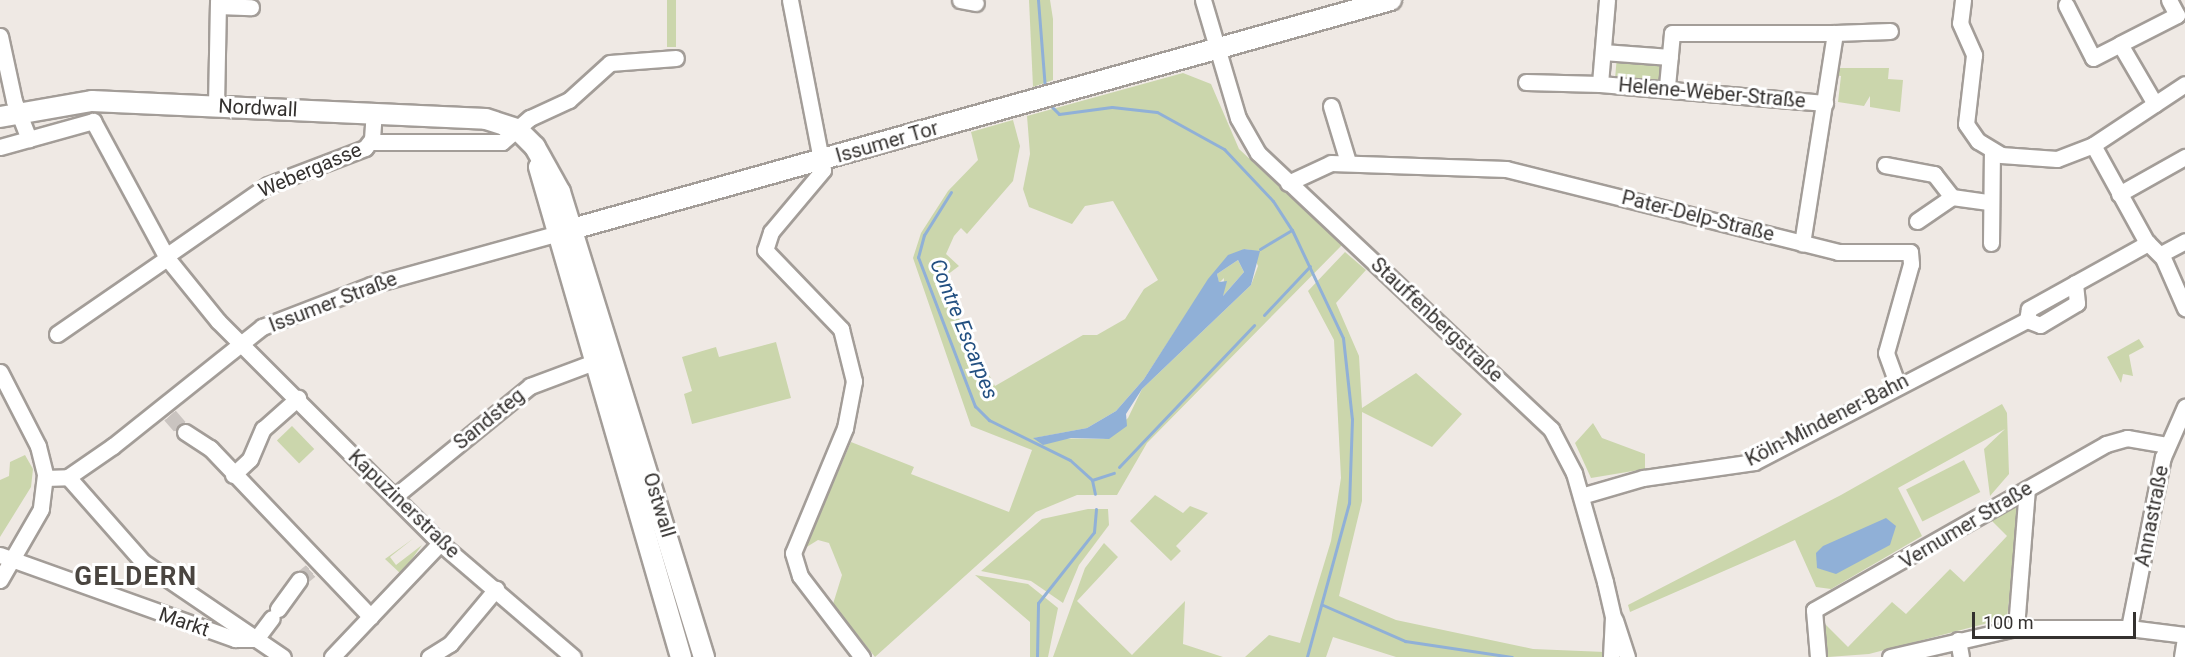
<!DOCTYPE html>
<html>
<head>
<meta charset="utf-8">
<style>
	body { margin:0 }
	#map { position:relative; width:2185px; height:657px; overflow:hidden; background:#efe9e4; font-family:Roboto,sans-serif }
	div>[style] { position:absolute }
	.green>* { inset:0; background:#cbd6ac; transform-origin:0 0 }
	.water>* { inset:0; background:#90b0d7 }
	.stream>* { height:3px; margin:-1.5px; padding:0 1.5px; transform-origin:1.5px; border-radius:1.5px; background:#90b0d7 }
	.minor-tunnel>* { height:15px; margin-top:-7.5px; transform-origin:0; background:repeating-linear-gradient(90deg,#cac4c0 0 15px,transparent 0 23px) }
	.roads { filter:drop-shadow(2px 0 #a39d98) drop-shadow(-2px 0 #a39d98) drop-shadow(0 2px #a39d98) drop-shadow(0 -2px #a39d98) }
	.minor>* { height:15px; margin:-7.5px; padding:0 7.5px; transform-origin:7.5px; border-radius:7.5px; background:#fff }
	.major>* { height:20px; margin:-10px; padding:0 10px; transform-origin:10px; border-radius:10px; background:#fff }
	span { translate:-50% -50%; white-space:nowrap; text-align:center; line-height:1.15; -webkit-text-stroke:6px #fff; paint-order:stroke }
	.street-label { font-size:20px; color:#34312f }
	.water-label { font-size:21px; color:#235081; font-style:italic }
	.district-label { font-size:26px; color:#4a4540; font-weight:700; letter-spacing:1.5px }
	.scale { position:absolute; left:1972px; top:612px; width:164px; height:27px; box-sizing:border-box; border:3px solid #34312f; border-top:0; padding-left:8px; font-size:18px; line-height:21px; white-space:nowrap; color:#34312f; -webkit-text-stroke:4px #fff; paint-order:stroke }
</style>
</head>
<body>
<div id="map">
	<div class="green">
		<div style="left:667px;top:0;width:9px;height:47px"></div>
		<div style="clip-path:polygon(1029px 0,1050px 0,1053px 19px,1053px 80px,1033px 87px)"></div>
		<div style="left:1617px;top:56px;width:47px;height:22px;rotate:5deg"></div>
		<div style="clip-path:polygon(1834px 68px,1889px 68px,1888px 79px,1903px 80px,1900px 112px,1870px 107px,1870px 96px,1864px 106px,1838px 102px,1841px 76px,1833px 75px)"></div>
		<div style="clip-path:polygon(evenodd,1183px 73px,1211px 84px,1239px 149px,1342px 245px,1147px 443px,1117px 495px,1077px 495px,1036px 512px,875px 657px,833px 604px,842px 575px,829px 543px,818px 540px,805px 548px,851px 442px,914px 467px,911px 474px,1009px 512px,1032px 450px,971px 426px,913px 258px,921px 233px,948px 191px,978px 160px,971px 132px,1013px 120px,1020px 146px,1013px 181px,967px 234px,961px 228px,954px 236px,946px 254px,959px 266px,939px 281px,995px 386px,1083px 335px,1097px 335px,1125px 319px,1144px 289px,1158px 280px,1113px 201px,1085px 206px,1072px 224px,1029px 207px,1023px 189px,1030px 154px,1027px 116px,1183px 73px,1244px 249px,1251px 250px,1258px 266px,1251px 285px,1142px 389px,1128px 418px,1104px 439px,1034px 438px,1087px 428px,1116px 411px,1144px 379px,1209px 279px,1244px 249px)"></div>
		<div style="clip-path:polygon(1345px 252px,1366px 270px,1336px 303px,1359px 356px,1362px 408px,1416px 373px,1462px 414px,1432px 447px,1362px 412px,1362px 501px,1339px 596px,1396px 620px,1533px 649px,1605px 652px,1603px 657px,1396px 657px,1333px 637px,1326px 657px,1245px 657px,1269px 635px,1300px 643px,1331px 541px,1341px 478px,1334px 340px,1308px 291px)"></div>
		<div style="clip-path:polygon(1238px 260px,1244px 272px,1223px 296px,1224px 278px,1219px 283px,1217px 274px)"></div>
		<div style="clip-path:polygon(2139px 339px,2144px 347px,2129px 355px,2133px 376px,2123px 374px,2121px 383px,2107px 357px)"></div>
		<div style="clip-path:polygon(776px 342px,791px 398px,692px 424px,684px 394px,692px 391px,682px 357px,716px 347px,719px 357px)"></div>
		<div style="clip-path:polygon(2002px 404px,2007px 413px,2009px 474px,1990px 496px,1984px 449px,2005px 429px,1898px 488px,1922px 536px,1831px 589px,1816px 587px,1795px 540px,1630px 612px,1628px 605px,1841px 495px)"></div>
		<div style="clip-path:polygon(1593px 423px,1602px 438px,1645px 454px,1645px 469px,1591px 478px,1575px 443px)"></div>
		<div style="left:292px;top:426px;width:32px;height:21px;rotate:46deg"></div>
		<div style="clip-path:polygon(25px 455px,33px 469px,31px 487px,0 537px,0 480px,9px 476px,10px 462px)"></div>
		<div style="left:1964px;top:460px;width:36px;height:65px;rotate:63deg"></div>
		<div style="clip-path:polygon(1155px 495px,1183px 513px,1190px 506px,1208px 513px,1176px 546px,1181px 551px,1171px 561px,1130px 521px)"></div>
		<div style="clip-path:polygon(2014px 504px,2020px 505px,2007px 618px,1869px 654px,1828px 657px,1817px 616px,1848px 647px,1892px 602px,1906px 614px,1950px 569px,1964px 582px,2007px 536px,1991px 520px)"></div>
		<div style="clip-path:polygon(1088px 509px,1108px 509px,1109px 525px,1079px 565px,1063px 603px,1031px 581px,981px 571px,1042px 519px)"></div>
		<div style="clip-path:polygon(414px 538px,390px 557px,396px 565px,422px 545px,401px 574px,385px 559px)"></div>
		<div style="clip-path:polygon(1104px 543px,1118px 557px,1077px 601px,1132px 655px,1185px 601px,1183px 644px,1223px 657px,1053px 657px,1085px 568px)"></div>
		<div style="clip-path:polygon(975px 575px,1028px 584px,1058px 608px,1048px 657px,1030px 657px,1030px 622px)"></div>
	</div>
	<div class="water">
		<div style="clip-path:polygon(evenodd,1244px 249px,1260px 251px,1251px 285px,1142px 389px,1126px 414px,1127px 426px,1109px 439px,1071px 438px,1043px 445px,1033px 438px,1087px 428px,1116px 411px,1144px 379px,1208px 279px,1228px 255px,1244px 249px,1238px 260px,1244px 272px,1223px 296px,1227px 281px,1219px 282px,1217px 274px,1238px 260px)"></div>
		<div style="clip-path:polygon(1886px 518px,1896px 526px,1890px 545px,1836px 574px,1817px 568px,1816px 553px,1823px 546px)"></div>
	</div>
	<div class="stream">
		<div style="left:1038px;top:0;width:89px;rotate:85.5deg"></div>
		<div style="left:1049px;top:104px;width:14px;rotate:45deg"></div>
		<div style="left:1059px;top:114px;width:53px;rotate:-7.5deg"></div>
		<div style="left:1112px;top:107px;width:45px;rotate:6.3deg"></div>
		<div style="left:1157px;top:112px;width:77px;rotate:28.9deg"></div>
		<div style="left:1224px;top:149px;width:71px;rotate:46.7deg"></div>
		<div style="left:1273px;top:201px;width:35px;rotate:57deg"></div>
		<div style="left:1292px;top:230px;width:119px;rotate:64.7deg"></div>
		<div style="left:1343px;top:338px;width:81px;rotate:83.7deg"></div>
		<div style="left:1352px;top:419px;width:84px;rotate:92deg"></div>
		<div style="left:1349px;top:503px;width:160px;rotate:105.3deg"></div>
		<div style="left:951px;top:192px;width:51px;rotate:122.1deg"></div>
		<div style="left:924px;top:235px;width:23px;rotate:105deg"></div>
		<div style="left:918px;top:257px;width:160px;rotate:69.1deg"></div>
		<div style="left:975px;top:406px;width:20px;rotate:45deg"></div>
		<div style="left:989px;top:420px;width:90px;rotate:26.3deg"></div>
		<div style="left:1070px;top:460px;width:30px;rotate:42deg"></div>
		<div style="left:1092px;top:480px;width:14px;rotate:78deg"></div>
		<div style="left:1260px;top:249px;width:37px;rotate:-31deg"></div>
		<div style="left:1264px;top:315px;width:67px;rotate:-46.8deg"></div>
		<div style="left:1119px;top:467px;width:196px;rotate:-46.4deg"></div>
		<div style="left:1092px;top:480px;width:23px;rotate:-18deg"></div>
		<div style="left:1323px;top:605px;width:90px;rotate:23.7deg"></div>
		<div style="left:1405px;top:641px;width:108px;rotate:8.5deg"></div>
		<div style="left:1037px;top:657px;width:54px;rotate:-88.9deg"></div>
		<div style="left:1038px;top:603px;width:90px;rotate:-51.7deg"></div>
		<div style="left:1094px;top:532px;width:23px;rotate:-85deg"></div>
	</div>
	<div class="minor-tunnel">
		<div style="left:170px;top:415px;width:23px;rotate:49deg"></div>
		<div style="left:299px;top:580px;width:19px;rotate:-39deg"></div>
	</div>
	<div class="roads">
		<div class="minor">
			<div style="left:790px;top:0;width:173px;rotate:79deg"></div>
			<div style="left:823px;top:170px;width:81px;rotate:130deg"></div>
			<div style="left:771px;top:232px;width:19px;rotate:108deg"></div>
			<div style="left:765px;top:250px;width:110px;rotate:46.1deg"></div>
			<div style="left:841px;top:329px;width:54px;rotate:76deg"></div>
			<div style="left:854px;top:381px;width:48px;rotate:100.8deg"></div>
			<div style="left:845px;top:428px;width:135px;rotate:112.6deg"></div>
			<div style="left:793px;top:553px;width:24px;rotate:73deg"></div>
			<div style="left:800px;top:576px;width:102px;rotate:52.6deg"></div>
			<div style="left:960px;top:0;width:16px;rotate:11deg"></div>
			<div style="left:1203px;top:0;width:123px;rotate:73.5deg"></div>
			<div style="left:1238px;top:118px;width:40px;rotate:60.3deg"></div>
			<div style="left:1258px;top:153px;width:403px;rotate:43.3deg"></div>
			<div style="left:1551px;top:429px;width:50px;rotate:62.4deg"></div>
			<div style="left:1574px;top:473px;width:113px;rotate:74.1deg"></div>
			<div style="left:1605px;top:582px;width:36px;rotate:77deg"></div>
			<div style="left:1613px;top:617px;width:40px;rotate:92.9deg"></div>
			<div style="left:1607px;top:0;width:84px;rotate:94.8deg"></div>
			<div style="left:1600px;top:84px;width:226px;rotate:4.8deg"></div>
			<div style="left:1963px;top:0;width:23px;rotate:97deg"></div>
			<div style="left:1960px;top:23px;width:35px;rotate:66deg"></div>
			<div style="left:1974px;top:55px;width:69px;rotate:96.6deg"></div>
			<div style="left:1966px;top:124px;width:21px;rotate:55deg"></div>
			<div style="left:1978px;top:141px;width:27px;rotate:31deg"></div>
			<div style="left:2001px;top:155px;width:56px;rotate:4.1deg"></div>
			<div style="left:2057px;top:159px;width:39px;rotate:-21deg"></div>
			<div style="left:2093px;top:145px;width:110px;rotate:61.1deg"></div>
			<div style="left:2146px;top:241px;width:24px;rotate:45deg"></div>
			<div style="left:2163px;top:258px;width:55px;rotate:66.3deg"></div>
			<div style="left:2066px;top:5px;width:59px;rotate:63deg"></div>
			<div style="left:2093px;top:58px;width:30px;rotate:-27deg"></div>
			<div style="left:218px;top:6px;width:33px;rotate:2deg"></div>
			<div style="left:1835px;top:33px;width:55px;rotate:-2.1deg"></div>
			<div style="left:0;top:36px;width:66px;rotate:77.8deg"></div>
			<div style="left:14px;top:101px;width:41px;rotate:68.5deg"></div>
			<div style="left:1603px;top:52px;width:67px;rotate:4.3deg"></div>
			<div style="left:1526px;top:82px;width:74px;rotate:1.5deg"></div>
			<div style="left:1667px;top:86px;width:53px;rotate:-84.6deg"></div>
			<div style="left:1672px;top:33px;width:163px"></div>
			<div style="left:1835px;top:33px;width:213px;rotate:98.9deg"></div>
			<div style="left:2155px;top:104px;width:69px;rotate:-120.3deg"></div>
			<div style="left:2120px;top:44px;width:64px;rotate:-27deg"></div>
			<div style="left:2177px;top:15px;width:17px;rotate:-118deg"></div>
			<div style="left:216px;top:106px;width:106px;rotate:-88.9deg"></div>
			<div style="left:1331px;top:106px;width:59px;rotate:73.1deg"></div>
			<div style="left:371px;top:142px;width:131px"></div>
			<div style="left:502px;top:142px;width:37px;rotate:-41deg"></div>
			<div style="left:530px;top:118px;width:43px;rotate:-24.8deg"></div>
			<div style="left:569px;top:100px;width:55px;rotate:-42.1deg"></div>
			<div style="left:610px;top:63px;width:66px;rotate:-4.3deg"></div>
			<div style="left:2093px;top:145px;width:110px;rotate:-33.5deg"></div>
			<div style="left:0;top:147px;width:97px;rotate:-15.6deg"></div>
			<div style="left:93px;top:121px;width:156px;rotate:61.6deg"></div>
			<div style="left:167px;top:258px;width:81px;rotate:51deg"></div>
			<div style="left:218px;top:321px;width:314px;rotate:45deg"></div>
			<div style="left:440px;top:543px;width:175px;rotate:40.6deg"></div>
			<div style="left:1885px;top:165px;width:50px;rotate:10.4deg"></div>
			<div style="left:1934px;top:174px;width:29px;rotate:52deg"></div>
			<div style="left:1952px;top:197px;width:37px;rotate:8deg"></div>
			<div style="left:1288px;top:183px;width:47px;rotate:-24.9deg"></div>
			<div style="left:1331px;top:163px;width:175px;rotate:2deg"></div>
			<div style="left:1506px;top:169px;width:342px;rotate:14deg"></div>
			<div style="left:1838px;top:252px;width:72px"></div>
			<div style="left:1910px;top:252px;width:12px;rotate:85deg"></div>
			<div style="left:1911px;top:264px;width:92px;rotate:105.7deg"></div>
			<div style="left:1886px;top:353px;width:33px;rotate:70deg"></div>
			<div style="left:2119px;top:194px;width:76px;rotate:-29.3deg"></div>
			<div style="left:1917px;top:221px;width:42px;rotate:-34.4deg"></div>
			<div style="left:1991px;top:243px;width:91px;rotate:-89.4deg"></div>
			<div style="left:2161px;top:254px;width:27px;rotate:-28deg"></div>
			<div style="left:166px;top:256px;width:124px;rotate:-34.8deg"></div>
			<div style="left:268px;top:185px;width:104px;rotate:-20.9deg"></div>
			<div style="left:365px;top:148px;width:11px;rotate:-52deg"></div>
			<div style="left:372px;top:139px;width:26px;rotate:-86deg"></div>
			<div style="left:2027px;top:320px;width:11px;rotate:-80deg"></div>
			<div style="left:2029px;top:309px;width:136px;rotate:-29deg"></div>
			<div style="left:57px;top:334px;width:134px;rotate:-34.6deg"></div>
			<div style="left:0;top:372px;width:83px;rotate:62.8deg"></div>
			<div style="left:38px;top:446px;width:30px;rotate:76deg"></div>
			<div style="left:45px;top:475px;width:34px;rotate:97deg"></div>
			<div style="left:41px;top:509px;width:82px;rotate:120deg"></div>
			<div style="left:185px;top:432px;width:30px;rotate:33deg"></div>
			<div style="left:210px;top:448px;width:233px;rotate:46.4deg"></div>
			<div style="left:233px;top:475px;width:23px;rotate:-43deg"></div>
			<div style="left:250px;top:459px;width:33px;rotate:-67deg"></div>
			<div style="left:263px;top:429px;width:47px;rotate:-41.5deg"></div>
			<div style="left:68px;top:477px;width:113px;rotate:48.6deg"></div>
			<div style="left:143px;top:562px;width:169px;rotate:34.2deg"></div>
			<div style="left:45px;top:478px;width:23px;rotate:-2deg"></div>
			<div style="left:68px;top:477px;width:55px;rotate:-34.6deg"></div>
			<div style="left:113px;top:446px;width:191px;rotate:-38.6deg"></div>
			<div style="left:262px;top:327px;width:117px;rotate:-21.1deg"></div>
			<div style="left:371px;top:285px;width:194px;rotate:-15.5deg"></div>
			<div style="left:1581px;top:496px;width:65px;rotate:-16.2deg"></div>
			<div style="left:1643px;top:478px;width:112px;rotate:-8.2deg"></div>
			<div style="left:1754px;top:462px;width:308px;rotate:-27.5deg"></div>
			<div style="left:2027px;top:320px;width:14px;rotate:21deg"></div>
			<div style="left:2040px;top:325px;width:43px;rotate:-30.7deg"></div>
			<div style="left:2077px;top:303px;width:20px;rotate:-96deg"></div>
			<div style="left:394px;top:497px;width:176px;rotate:-39.2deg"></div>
			<div style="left:530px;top:386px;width:68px;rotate:-20.6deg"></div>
			<div style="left:0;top:555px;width:250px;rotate:19.7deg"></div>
			<div style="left:235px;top:639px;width:21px"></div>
			<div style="left:256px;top:639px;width:26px;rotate:-53deg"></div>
			<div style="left:278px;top:609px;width:36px;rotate:-54deg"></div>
			<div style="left:1615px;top:620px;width:39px;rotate:72deg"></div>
			<div style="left:2016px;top:628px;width:139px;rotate:-85.5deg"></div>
			<div style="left:2129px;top:628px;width:174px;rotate:-78.8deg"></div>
			<div style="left:2163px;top:457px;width:55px;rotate:-66.3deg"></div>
			<div style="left:1958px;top:640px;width:17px;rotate:80deg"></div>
			<div style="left:332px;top:657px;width:157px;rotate:-46.5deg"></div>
			<div style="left:429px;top:657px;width:25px;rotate:-32deg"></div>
			<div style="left:450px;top:644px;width:72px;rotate:-50.1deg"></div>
			<div style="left:1818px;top:657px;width:47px;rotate:-94.9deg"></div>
			<div style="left:1814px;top:610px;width:336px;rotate:-29.6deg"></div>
			<div style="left:2106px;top:444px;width:22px;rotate:-16deg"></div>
			<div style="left:2127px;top:438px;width:40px;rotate:10deg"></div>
			<div style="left:1890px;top:657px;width:129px;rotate:-13deg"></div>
			<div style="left:2016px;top:628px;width:113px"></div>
			<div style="left:2129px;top:628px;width:56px;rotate:7.1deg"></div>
			<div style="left:2182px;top:657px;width:19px;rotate:-81deg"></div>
		</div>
		<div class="major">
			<div style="left:0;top:117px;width:93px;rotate:-9.9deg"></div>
			<div style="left:92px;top:101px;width:394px;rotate:2.6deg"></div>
			<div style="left:486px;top:119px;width:33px;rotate:18deg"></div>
			<div style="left:517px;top:129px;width:25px;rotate:45deg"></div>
			<div style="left:535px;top:147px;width:51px;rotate:60.9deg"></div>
			<div style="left:560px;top:192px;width:487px;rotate:72.8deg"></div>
			<div style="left:539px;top:167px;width:510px;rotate:73.84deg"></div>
			<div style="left:558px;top:233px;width:865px;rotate:-15.63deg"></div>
		</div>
	</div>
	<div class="street-label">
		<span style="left:1712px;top:93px;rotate:5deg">Helene-Weber-Straße</span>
		<span style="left:258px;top:108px;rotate:3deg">Nordwall</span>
		<span style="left:887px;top:142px;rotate:-16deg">Issumer Tor</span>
		<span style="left:310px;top:170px;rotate:-23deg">Webergasse</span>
		<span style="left:1698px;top:216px;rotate:14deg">Pater-Delp-Straße</span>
		<span style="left:333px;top:302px;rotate:-21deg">Issumer Straße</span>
		<span style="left:1437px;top:320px;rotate:43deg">Stauffenbergstraße</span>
		<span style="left:489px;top:419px;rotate:-39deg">Sandsteg</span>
		<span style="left:1827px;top:420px;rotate:-27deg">Köln-Mindener-Bahn</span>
		<span style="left:404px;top:504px;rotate:44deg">Kapuzinerstraße</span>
		<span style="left:659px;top:505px;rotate:73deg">Ostwall</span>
		<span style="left:2152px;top:516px;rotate:-79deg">Annastraße</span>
		<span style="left:1966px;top:525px;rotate:-31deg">Vernumer Straße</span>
		<span style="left:184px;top:622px;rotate:19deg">Markt</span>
	</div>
	<div class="water-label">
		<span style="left:964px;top:329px;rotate:68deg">Contre Escarpes</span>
	</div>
	<div class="district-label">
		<span style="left:136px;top:577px">GELDERN</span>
	</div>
	<div class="scale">100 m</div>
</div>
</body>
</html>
